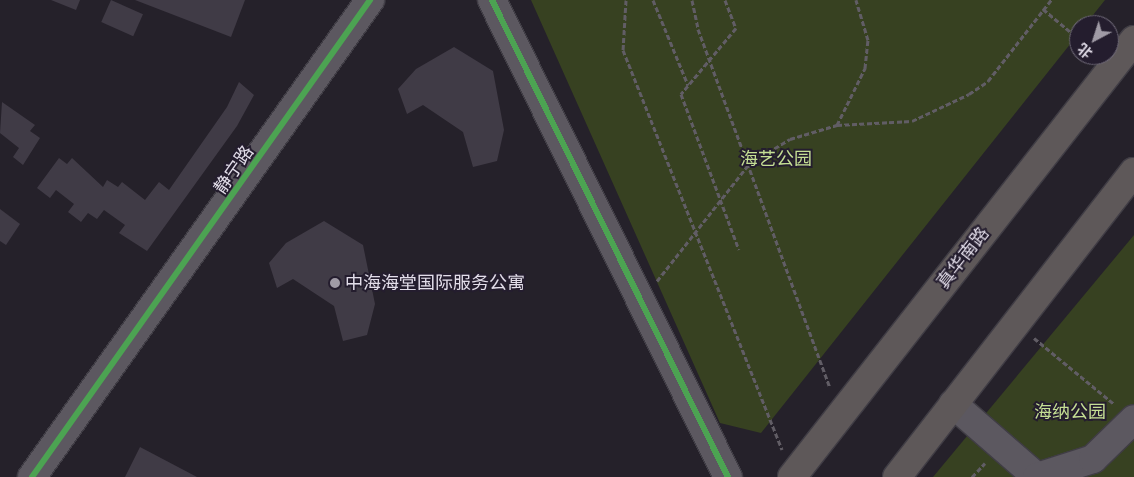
<!DOCTYPE html>
<html>
<head>
<meta charset="utf-8">
<style>
	body { margin:0 }
	#map { position:relative; width:1134px; height:477px; overflow:hidden; background:#25212a; font-family:"DM Sans","Noto Sans SC",sans-serif }
	div>[style] { position:absolute }
	.green>* { inset:0; background:#374121 }
	.building>* { inset:0; background:#403b46; transform-origin:0 0 }
	.path>* { height:3px; margin-top:-1.5px; transform-origin:0; background:repeating-linear-gradient(90deg,#615d65 0 5px,transparent 0 7.5px) }
	.roads { filter:drop-shadow(1px 0 #403d45) drop-shadow(-1px 0 #403d45) drop-shadow(0 1px #403d45) drop-shadow(0 -1px #403d45) }
	.minor>* { height:28px; margin:-14px; padding:0 14px; transform-origin:14px; border-radius:14px; background:#5c5860 }
	.major>* { height:28px; margin:-14px; padding:0 14px; transform-origin:14px; border-radius:14px; background:#5e5859 }
	.cycleway>* { height:6px; margin:-3px; padding:0 3px; transform-origin:3px; border-radius:3px; background:#4ca352 }
	.dots>* { width:14px; height:14px; translate:-50% -50%; box-sizing:border-box; border:2px solid #241d2e; border-radius:50% }
	span { translate:-50% -50%; white-space:nowrap; text-align:center; line-height:1.15; -webkit-text-stroke:4px #241d2e; paint-order:stroke }
	.park-label { font-size:18px; color:#c5df94 }
	.street-label { font-size:18px; color:#e2dde9 }
	.poi-label { font-size:18px; color:#e2dde9 }
	.left { translate:0 -50%; text-align:left }
	.north { position:absolute; left:1069px; top:15px; width:50px; height:50px; box-sizing:border-box; background:#241d2e; border:1px solid #706a79; border-radius:50%; rotate:220deg; font-size:14px; font-weight:700; line-height:20px; text-align:center; color:#e2dde9 }
	.north::after { content:''; display:block; margin:auto; width:18px; height:22px; background:#a09ba6; clip-path:polygon(50% 0,100% 100%,50% 72%,0 100%) }
</style>
</head>
<body>
<div id="map">
	<div class="green">
		<div style="clip-path:polygon(531px 0,1105px 0,1085px 25px,1079px 25px,1079px 33px,761px 433px,720px 423px)"></div>
		<div style="clip-path:polygon(1134px 235px,1134px 477px,933px 477px)"></div>
	</div>
	<div class="building">
		<div style="clip-path:polygon(51px 0,80px 0,76px 10px)"></div>
		<div style="left:111px;top:0;width:35px;height:24px;rotate:24deg"></div>
		<div style="clip-path:polygon(135px 0,245px 0,231px 37px)"></div>
		<div style="clip-path:polygon(454px 47px,493px 71px,504px 130px,497px 161px,473px 167px,463px 132px,423px 105px,407px 114px,398px 89px,416px 69px)"></div>
		<div style="clip-path:polygon(239px 82px,254px 95px,237px 126px,147px 251px,119px 233px,125px 225px,104px 210px,97px 219px,88px 213px,81px 222px,68px 212px,74px 204px,56px 190px,50px 198px,37px 188px,59px 158px,67px 164px,72px 158px,103px 187px,107px 180px,118px 187px,122px 182px,145px 200px,159px 182px,169px 190px,227px 107px)"></div>
		<div style="clip-path:polygon(2px 102px,35px 125px,30px 131px,40px 138px,23px 165px,13px 157px,19px 148px,0 133px)"></div>
		<div style="clip-path:polygon(0 209px,20px 224px,6px 245px,0 241px)"></div>
		<div style="clip-path:polygon(324px 221px,363px 245px,375px 304px,367px 335px,343px 341px,334px 306px,293px 279px,277px 288px,269px 263px,286px 243px)"></div>
		<div style="clip-path:polygon(140px 447px,197px 477px,125px 477px)"></div>
	</div>
	<div class="path">
		<div style="left:626px;top:0;width:50px;rotate:93.4deg"></div>
		<div style="left:623px;top:50px;width:430px;rotate:68.3deg"></div>
		<div style="left:653px;top:0;width:92px;rotate:67.6deg"></div>
		<div style="left:692px;top:0;width:30px;rotate:78deg"></div>
		<div style="left:698px;top:29px;width:382px;rotate:69.8deg"></div>
		<div style="left:725px;top:0;width:30px;rotate:69deg"></div>
		<div style="left:736px;top:28px;width:86px;rotate:129.8deg"></div>
		<div style="left:681px;top:94px;width:166px;rotate:69.6deg"></div>
		<div style="left:1043px;top:9px;width:47px;rotate:39.8deg"></div>
		<div style="left:837px;top:125px;width:64px;rotate:-63.8deg"></div>
		<div style="left:865px;top:68px;width:28px;rotate:-84deg"></div>
		<div style="left:868px;top:40px;width:42px;rotate:-106.7deg"></div>
		<div style="left:657px;top:281px;width:149px;rotate:-51.8deg"></div>
		<div style="left:749px;top:164px;width:48px;rotate:-31.4deg"></div>
		<div style="left:790px;top:139px;width:49px;rotate:-16.6deg"></div>
		<div style="left:837px;top:125px;width:75px;rotate:-3.1deg"></div>
		<div style="left:912px;top:121px;width:63px;rotate:-25.3deg"></div>
		<div style="left:969px;top:94px;width:23px;rotate:-34deg"></div>
		<div style="left:988px;top:81px;width:103px;rotate:-52.1deg"></div>
		<div style="left:1034px;top:338px;width:104px;rotate:39.5deg"></div>
		<div style="left:972px;top:477px;width:19px;rotate:-47deg"></div>
	</div>
	<div class="roads">
		<div class="minor">
			<div style="left:492px;top:0;width:532px;rotate:63.68deg"></div>
			<div style="left:953px;top:404px;width:111px;rotate:41deg"></div>
			<div style="left:1037px;top:477px;width:59px;rotate:-17.8deg"></div>
			<div style="left:1093px;top:459px;width:57px;rotate:-44.3deg"></div>
			<div style="left:32px;top:477px;width:585px;rotate:-54.68deg"></div>
		</div>
		<div class="major">
			<div style="left:792px;top:477px;width:555px;rotate:-51.95deg"></div>
			<div style="left:897px;top:477px;width:386px;rotate:-52.2deg"></div>
		</div>
	</div>
	<div class="cycleway">
		<div style="left:492px;top:0;width:532px;rotate:63.68deg"></div>
		<div style="left:32px;top:477px;width:585px;rotate:-54.68deg"></div>
	</div>
	<div class="dots">
		<div style="left:335px;top:283px;background:#a09ba6"></div>
	</div>
	<div class="park-label">
		<span style="left:776px;top:159px">海艺公园</span>
		<span style="left:1070px;top:412px">海纳公园</span>
	</div>
	<div class="street-label">
		<span style="left:234px;top:170px;rotate:-55deg">静宁路</span>
		<span style="left:963px;top:258px;rotate:-52deg">真华南路</span>
	</div>
	<div class="poi-label">
		<span class="left" style="left:345px;top:283px">中海海堂国际服务公寓</span>
	</div>
	<div class="north">北</div>
</div>
</body>
</html>
